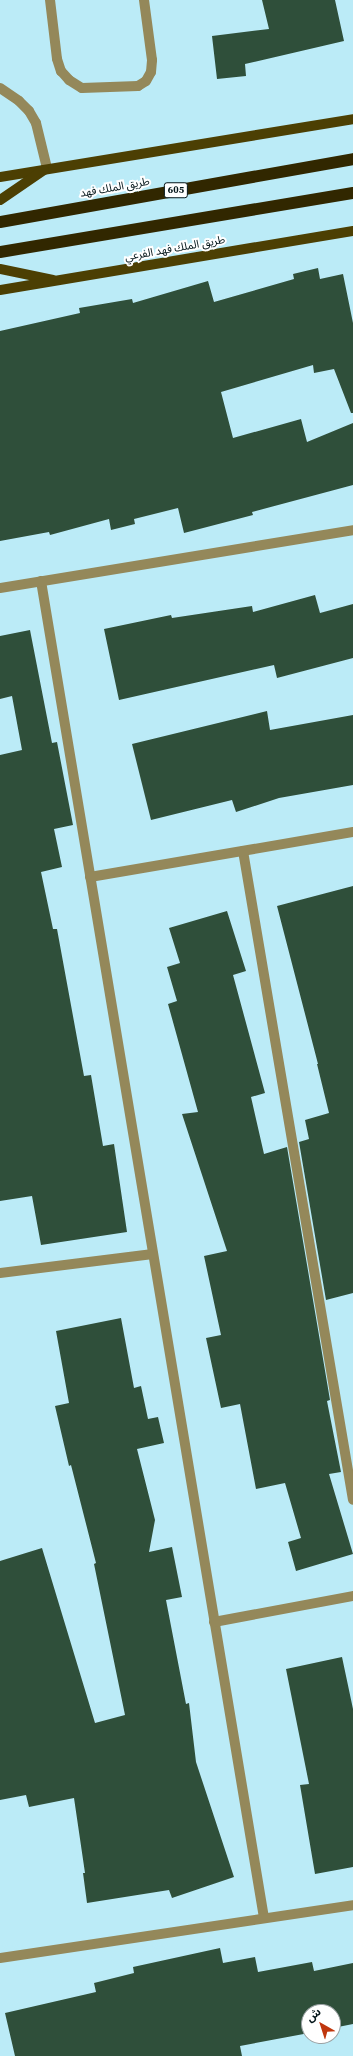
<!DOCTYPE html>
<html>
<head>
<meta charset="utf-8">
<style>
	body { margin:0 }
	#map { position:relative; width:353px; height:2056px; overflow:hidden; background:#bbebf7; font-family:"Source Serif 4","Noto Sans Arabic",serif }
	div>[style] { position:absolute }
	.building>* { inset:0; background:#2f4f3a }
	.minor>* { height:10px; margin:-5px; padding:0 5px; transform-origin:5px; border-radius:5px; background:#94885a }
	.major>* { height:10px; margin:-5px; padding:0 5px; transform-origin:5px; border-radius:5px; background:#4c3f03 }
	.highway>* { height:12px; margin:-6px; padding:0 6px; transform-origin:6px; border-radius:6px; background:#312700 }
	span { translate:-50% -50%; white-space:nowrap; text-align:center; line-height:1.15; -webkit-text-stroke:4px #fff; paint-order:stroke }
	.shield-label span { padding:1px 3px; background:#fff; border:1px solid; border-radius:3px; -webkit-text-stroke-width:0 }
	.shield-label { font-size:10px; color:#031519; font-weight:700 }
	.street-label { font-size:11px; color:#031519 }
	.north { position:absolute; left:301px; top:2004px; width:40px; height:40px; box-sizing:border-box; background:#fff; border:1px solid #9aa1a3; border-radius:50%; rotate:321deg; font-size:11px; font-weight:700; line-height:16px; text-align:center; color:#031519 }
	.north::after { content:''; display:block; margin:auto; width:14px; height:18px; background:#c0370e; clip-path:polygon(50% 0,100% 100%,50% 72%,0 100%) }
</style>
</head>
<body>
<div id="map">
	<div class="building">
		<div style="clip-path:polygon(262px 0,335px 0,344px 41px,245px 64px,246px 76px,217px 79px,212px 36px,269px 29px)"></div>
		<div style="clip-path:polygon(318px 268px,320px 279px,343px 274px,353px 323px,353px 413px,351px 413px,334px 369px,314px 373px,313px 365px,221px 392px,233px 438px,301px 419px,307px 442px,353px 423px,353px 485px,252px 512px,253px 515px,184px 533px,178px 508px,134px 519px,135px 524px,111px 530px,109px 519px,50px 535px,49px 532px,0 541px,0 331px,80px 313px,79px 308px,132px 299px,133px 303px,208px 281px,214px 302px,294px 279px,293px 274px)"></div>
		<div style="clip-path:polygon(315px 595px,320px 613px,353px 604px,353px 658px,277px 678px,274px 665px,119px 700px,104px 629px,171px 615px,172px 618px,252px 606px,253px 612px)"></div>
		<div style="clip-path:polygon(30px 630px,52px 743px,57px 742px,73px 825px,54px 829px,62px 867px,41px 872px,53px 929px,57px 929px,84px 1076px,91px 1075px,103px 1146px,114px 1144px,127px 1232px,41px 1245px,32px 1196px,0 1201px,0 755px,22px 750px,12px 696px,0 699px,0 636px)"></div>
		<div style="clip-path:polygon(267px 711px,270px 730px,353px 715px,353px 785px,279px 798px,236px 812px,232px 800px,151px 820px,132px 744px)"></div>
		<div style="clip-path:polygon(353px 886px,353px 1293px,326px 1300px,299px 1142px,309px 1139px,305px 1120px,329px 1113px,317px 1064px,318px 1064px,277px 906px)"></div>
		<div style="clip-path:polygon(227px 911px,246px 971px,233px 975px,265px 1093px,251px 1097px,264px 1154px,287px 1147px,330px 1400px,327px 1401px,341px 1472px,329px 1474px,353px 1554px,296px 1571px,288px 1542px,301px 1538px,285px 1483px,256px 1489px,240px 1404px,221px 1408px,206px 1338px,221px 1335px,204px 1256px,227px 1251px,182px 1114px,198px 1112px,168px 1004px,177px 1001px,167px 967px,180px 963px,169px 928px)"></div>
		<div style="clip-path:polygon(121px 1318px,134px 1388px,141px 1386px,148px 1419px,158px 1417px,164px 1443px,137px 1449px,155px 1520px,149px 1552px,172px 1547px,182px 1597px,166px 1600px,186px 1704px,189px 1703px,196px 1762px,234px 1877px,172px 1898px,169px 1890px,87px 1903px,83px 1873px,85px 1873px,74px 1798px,29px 1807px,26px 1795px,0 1800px,0 1561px,42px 1548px,95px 1723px,125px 1715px,94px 1564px,96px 1563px,71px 1465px,69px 1466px,55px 1406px,69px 1403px,56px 1331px)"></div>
		<div style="clip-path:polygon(342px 1657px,353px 1709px,353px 1867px,315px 1874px,300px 1785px,309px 1784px,286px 1669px)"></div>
		<div style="clip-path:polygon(220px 1948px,223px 1963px,255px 1957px,258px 1972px,312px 1962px,314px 1971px,353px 1963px,353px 2024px,333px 2028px,333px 2012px,309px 2012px,309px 2033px,240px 2046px,242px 2056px,15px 2056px,5px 2013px,96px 1992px,94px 1983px,134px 1973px,133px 1967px)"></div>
	</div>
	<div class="minor">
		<div style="left:50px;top:0;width:59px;rotate:83.2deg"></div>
		<div style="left:57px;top:59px;width:13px;rotate:72deg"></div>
		<div style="left:61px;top:71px;width:12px;rotate:48deg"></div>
		<div style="left:69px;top:80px;width:15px;rotate:32deg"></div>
		<div style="left:82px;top:88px;width:56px;rotate:-2deg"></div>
		<div style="left:138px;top:86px;width:9px;rotate:-32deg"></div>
		<div style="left:146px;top:81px;width:10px;rotate:-61deg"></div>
		<div style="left:151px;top:72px;width:12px;rotate:-85deg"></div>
		<div style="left:152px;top:60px;width:61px;rotate:-97.6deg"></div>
		<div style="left:0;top:88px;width:23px;rotate:34deg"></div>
		<div style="left:19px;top:101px;width:14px;rotate:45deg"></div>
		<div style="left:29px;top:111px;width:14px;rotate:60deg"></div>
		<div style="left:36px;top:123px;width:46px;rotate:76.3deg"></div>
		<div style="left:41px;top:581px;width:1355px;rotate:80.53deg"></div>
		<div style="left:0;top:588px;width:358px;rotate:-9.3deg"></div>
		<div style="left:243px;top:851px;width:658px;rotate:80.38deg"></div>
		<div style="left:90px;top:877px;width:267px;rotate:-9.7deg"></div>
		<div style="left:0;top:1273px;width:154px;rotate:-7.1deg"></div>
		<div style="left:214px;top:1622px;width:141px;rotate:-10.6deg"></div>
		<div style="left:0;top:1958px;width:357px;rotate:-8.5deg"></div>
	</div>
	<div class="major">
		<div style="left:0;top:177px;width:358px;rotate:-9.3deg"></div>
		<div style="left:0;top:200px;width:53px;rotate:-34.3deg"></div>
		<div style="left:0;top:269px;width:54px;rotate:11.7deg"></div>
		<div style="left:0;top:290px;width:358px;rotate:-9.5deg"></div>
	</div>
	<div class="highway">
		<div style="left:0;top:222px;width:359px;rotate:-10.1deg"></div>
		<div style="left:0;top:252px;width:358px;rotate:-9.5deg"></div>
	</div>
	<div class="shield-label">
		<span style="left:176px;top:190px">605</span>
	</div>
	<div class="street-label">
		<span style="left:115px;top:188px;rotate:-10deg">طريق الملك فهد</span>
		<span style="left:175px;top:249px;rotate:-10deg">طريق الملك فهد الفرعي</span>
	</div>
	<div class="north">ش</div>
</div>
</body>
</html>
